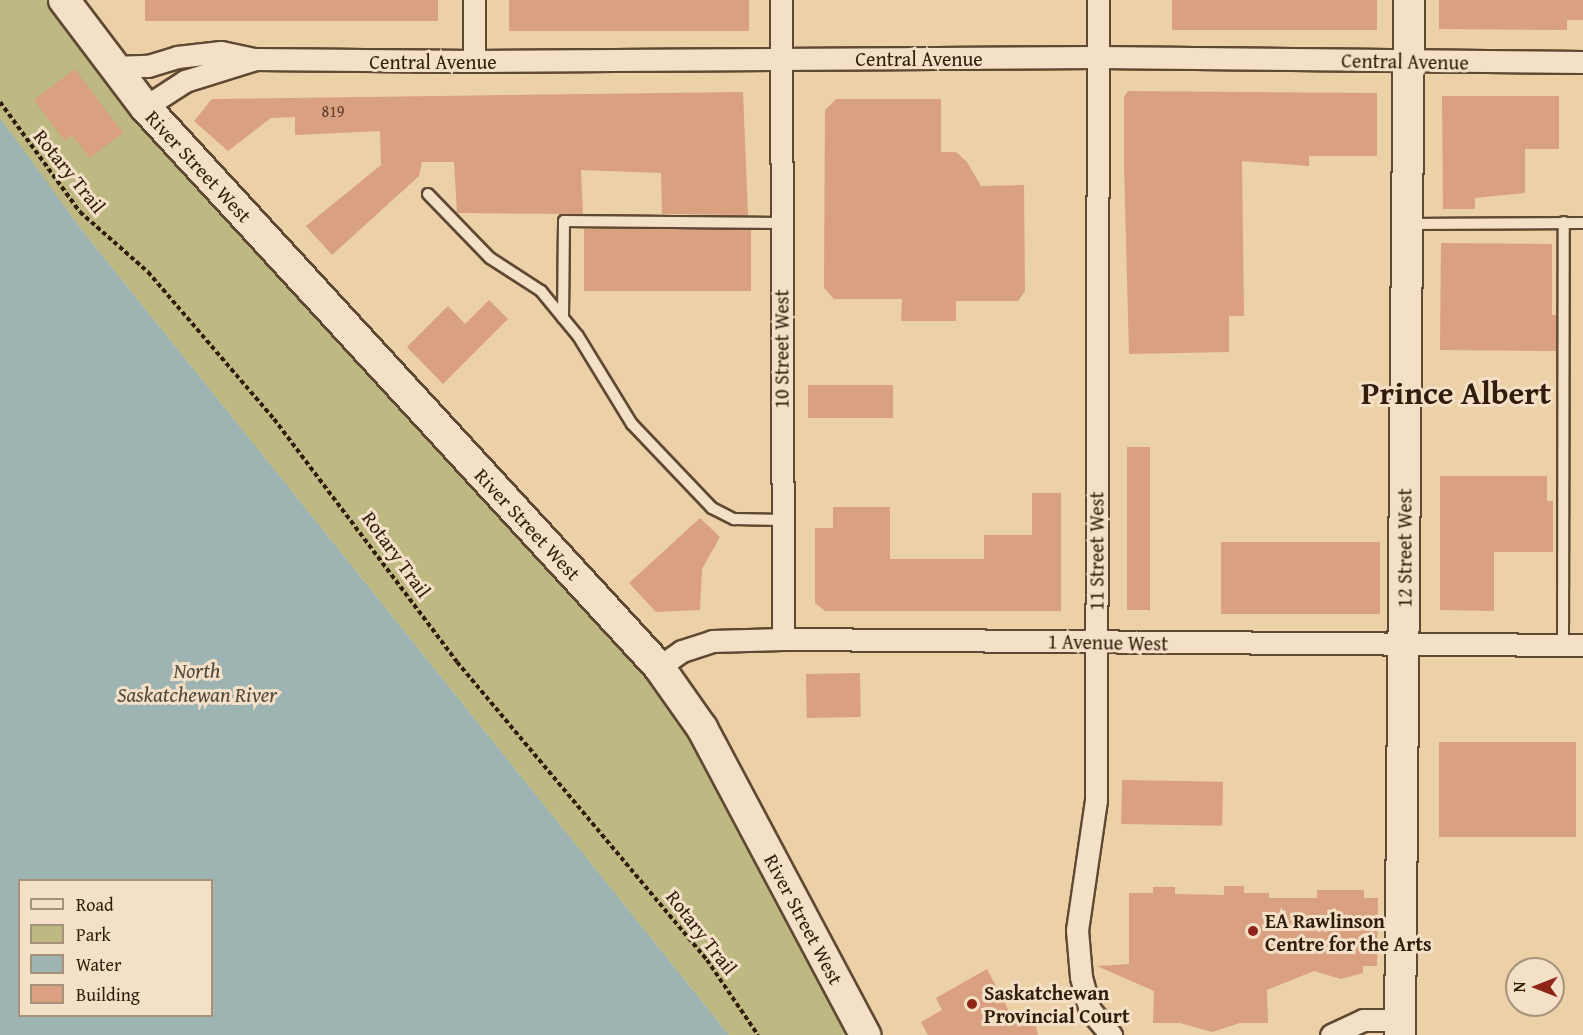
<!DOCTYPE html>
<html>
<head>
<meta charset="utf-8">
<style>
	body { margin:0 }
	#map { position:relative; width:1583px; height:1035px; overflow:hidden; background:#ecd0a7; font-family:"Gentium Book Plus",serif }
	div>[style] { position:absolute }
	.green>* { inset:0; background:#beb983 }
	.water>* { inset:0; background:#9db4b3 }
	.building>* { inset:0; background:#d9a081; transform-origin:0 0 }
	.path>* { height:4px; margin-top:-2px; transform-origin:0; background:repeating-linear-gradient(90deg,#321c0b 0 4.5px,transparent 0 7.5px) }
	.roads { filter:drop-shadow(2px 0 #604932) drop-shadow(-2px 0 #604932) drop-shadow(0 2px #604932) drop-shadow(0 -2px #604932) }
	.lane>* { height:10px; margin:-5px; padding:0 5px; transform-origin:5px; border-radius:5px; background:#f3e0c6 }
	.street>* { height:21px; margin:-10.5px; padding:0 10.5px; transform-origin:10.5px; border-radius:10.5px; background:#f3e0c6 }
	.secondary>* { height:30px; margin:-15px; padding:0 15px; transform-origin:15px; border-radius:15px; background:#f3e0c6 }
	.dots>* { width:16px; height:16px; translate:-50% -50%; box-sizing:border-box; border:3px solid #f3e0c6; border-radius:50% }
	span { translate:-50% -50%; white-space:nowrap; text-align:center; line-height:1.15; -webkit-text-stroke:6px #f3e0c6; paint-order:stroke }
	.number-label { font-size:16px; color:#5c3d28 }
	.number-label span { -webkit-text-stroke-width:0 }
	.street-label { font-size:20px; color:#321c0b }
	.poi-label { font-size:20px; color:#321c0b; font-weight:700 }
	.left { translate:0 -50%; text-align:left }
	.water-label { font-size:21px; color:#524a3d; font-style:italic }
	.town-label { font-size:32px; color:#321c0b; font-weight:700 }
	.legend { position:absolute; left:18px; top:879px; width:195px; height:138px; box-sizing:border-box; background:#f3e0c6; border:2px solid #a6927b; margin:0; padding:8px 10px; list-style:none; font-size:18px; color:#321c0b }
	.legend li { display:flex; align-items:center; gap:12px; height:30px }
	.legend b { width:30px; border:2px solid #a6927b }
	.north { position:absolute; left:1505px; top:957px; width:60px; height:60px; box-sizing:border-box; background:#f3e0c6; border:2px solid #a6927b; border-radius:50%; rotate:270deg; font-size:16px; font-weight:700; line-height:24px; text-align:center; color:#321c0b }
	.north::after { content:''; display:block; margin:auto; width:21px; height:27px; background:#8f2418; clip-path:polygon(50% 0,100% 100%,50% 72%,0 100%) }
</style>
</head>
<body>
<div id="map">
	<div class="green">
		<div style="clip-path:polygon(0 0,77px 0,121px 70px,656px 651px,859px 1035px,729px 1035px,81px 229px,15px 141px,0 118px)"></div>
	</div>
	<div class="water">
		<div style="clip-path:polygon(evenodd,0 118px,81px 229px,729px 1035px,0 1035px,0 118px,20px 880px,212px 880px,212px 1016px,20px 1016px,20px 880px)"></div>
	</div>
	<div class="building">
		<div style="left:145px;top:0;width:293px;height:21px"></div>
		<div style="left:509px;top:0;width:240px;height:31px"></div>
		<div style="left:1172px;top:0;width:205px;height:30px"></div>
		<div style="clip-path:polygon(1439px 0,1583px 0,1583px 20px,1567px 20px,1567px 30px,1439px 29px)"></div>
		<div style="clip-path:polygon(75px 69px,123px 133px,90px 158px,72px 135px,65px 141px,34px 100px)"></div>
		<div style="clip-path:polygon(1128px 91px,1377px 93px,1377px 156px,1309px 156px,1309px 166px,1242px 161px,1244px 316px,1229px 316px,1229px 352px,1129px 354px,1124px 166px,1124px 97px)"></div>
		<div style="clip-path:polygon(743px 92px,748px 215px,662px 214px,661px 173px,581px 170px,583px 214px,457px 213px,454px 162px,422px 162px,419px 176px,332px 255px,306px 226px,381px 165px,380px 131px,295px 135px,295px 117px,271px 118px,228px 151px,194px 121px,212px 99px)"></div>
		<div style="clip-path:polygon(1442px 96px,1559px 96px,1559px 149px,1525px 149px,1525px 193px,1475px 198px,1475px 209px,1443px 209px)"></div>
		<div style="clip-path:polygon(836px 99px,941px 99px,941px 152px,956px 152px,967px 162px,981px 186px,1024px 185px,1025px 291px,1018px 301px,956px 301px,956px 321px,901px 321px,902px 299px,834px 299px,824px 288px,825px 110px)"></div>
		<div style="left:584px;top:229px;width:167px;height:62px"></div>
		<div style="clip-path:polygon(1441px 243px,1552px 244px,1552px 315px,1556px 315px,1556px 351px,1440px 350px)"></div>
		<div style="clip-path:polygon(489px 300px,508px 319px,443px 384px,407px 347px,448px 306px,465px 324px)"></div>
		<div style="left:893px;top:385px;width:33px;height:85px;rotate:90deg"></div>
		<div style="left:1127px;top:447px;width:23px;height:163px"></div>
		<div style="clip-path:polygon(1440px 476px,1547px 476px,1547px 501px,1553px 501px,1553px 552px,1494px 552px,1494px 611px,1440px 610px)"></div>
		<div style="clip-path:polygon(1032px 493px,1061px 493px,1061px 611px,825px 611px,815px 603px,815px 528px,833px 528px,833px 507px,890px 507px,890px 559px,984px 559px,984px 535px,1032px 535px)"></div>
		<div style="clip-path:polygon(700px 518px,720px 537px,702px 569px,700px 610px,656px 612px,629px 583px)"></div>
		<div style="left:1221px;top:542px;width:159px;height:72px"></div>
		<div style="left:860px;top:673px;width:44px;height:54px;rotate:89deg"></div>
		<div style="left:1439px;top:742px;width:137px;height:95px"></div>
		<div style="left:1122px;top:780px;width:101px;height:44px;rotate:1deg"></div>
		<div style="clip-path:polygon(1224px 886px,1244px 886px,1244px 893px,1269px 893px,1269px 898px,1317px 898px,1317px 890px,1364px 890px,1364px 898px,1378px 898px,1377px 966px,1363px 966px,1363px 973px,1341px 979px,1314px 971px,1267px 990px,1268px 1023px,1240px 1023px,1212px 1032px,1180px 1023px,1153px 1023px,1154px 991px,1097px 966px,1129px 964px,1129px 893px,1153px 893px,1153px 887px,1175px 887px,1175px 894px,1224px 895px)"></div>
		<div style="clip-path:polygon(987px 969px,1015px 1023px,1033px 1013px,1038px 1035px,928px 1035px,921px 1022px,942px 1010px,936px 998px)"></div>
	</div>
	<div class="path">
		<div style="left:0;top:102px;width:136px;rotate:54deg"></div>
		<div style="left:80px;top:212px;width:91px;rotate:41.4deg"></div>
		<div style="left:148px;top:272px;width:194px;rotate:49.4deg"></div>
		<div style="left:274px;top:419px;width:304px;rotate:53deg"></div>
		<div style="left:457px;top:662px;width:389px;rotate:50deg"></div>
		<div style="left:707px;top:960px;width:91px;rotate:55.8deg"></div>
	</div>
	<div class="roads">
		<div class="lane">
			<div style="left:428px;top:194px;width:89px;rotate:45.9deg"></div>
			<div style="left:490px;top:258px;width:61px;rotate:32.9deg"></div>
			<div style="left:541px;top:291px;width:58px;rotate:50.6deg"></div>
			<div style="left:578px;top:336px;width:103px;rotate:58.5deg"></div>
			<div style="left:632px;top:424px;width:116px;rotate:46.4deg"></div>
			<div style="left:712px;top:508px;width:25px;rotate:27deg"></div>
			<div style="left:734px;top:519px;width:48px;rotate:1.2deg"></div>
			<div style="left:1409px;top:224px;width:174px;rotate:-0.3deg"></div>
			<div style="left:563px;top:318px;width:97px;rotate:-89.4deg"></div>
			<div style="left:564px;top:221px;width:217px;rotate:0.5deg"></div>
			<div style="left:1563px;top:645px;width:423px;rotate:-89.9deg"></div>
		</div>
		<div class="street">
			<div style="left:781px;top:0;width:639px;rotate:89.82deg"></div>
			<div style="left:1098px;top:0;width:800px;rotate:90.14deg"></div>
			<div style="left:1096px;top:800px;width:131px;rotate:98.3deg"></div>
			<div style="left:1077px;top:930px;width:47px;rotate:85.1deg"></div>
			<div style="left:1081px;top:977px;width:34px;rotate:75deg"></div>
			<div style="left:1090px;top:1010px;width:33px;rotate:50deg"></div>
			<div style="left:474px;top:61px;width:61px;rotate:-90deg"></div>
			<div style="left:113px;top:67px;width:35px;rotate:-2deg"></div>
			<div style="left:148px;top:66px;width:30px;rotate:-17deg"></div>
			<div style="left:177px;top:57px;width:44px;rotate:-6.5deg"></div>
			<div style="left:221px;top:52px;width:35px;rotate:12deg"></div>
			<div style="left:255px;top:59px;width:219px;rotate:0.5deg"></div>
			<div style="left:474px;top:61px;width:623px;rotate:-0.37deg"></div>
			<div style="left:1097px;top:57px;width:486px;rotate:0.6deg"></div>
			<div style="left:145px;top:107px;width:48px;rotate:-33deg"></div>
			<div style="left:185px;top:81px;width:73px;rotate:-17.4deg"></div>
			<div style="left:659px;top:667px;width:28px;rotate:-35deg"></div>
			<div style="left:682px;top:651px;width:32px;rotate:-18deg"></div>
			<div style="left:712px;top:641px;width:71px;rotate:-1.6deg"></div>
			<div style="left:783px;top:639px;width:800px;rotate:0.43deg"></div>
			<div style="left:1331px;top:1035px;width:35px;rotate:-25deg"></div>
			<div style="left:1363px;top:1020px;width:37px"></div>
		</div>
		<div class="secondary">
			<div style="left:64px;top:0;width:134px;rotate:52.9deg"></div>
			<div style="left:145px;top:107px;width:760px;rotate:47.45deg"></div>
			<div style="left:659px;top:667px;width:75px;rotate:54.8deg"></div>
			<div style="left:702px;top:728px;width:348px;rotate:62deg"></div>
			<div style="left:1400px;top:1035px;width:1035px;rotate:-89.5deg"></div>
		</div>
	</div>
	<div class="dots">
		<div style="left:1253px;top:931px;background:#8f2418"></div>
		<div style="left:972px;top:1004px;background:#8f2418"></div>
	</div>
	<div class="number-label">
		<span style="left:333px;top:111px">819</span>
	</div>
	<div class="street-label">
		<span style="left:919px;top:58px">Central Avenue</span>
		<span style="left:433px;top:61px">Central Avenue</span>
		<span style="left:1405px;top:61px;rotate:1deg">Central Avenue</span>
		<span style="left:199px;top:166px;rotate:47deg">River Street West</span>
		<span style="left:70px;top:171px;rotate:51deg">Rotary Trail</span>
		<span style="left:781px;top:349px;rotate:-90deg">10 Street West</span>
		<span style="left:528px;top:524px;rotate:47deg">River Street West</span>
		<span style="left:1404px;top:548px;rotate:-90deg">12 Street West</span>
		<span style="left:1096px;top:551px;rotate:-90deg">11 Street West</span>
		<span style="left:397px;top:554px;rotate:54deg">Rotary Trail</span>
		<span style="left:1108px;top:642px;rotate:1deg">1 Avenue West</span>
		<span style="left:804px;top:919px;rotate:62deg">River Street West</span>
		<span style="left:702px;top:932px;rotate:52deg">Rotary Trail</span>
	</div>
	<div class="poi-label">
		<span class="left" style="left:1265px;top:932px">EA Rawlinson<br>Centre for the Arts</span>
		<span class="left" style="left:984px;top:1004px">Saskatchewan<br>Provincial Court</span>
	</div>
	<div class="water-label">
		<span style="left:197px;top:683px">North<br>Saskatchewan River</span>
	</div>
	<div class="town-label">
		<span style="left:1456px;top:393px">Prince Albert</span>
	</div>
	<ul class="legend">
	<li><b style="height:8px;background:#f3e0c6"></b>Road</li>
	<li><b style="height:16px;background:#beb983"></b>Park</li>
	<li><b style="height:16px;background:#9db4b3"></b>Water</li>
	<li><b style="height:16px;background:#d9a081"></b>Building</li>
	</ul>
	<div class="north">N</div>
</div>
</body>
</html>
